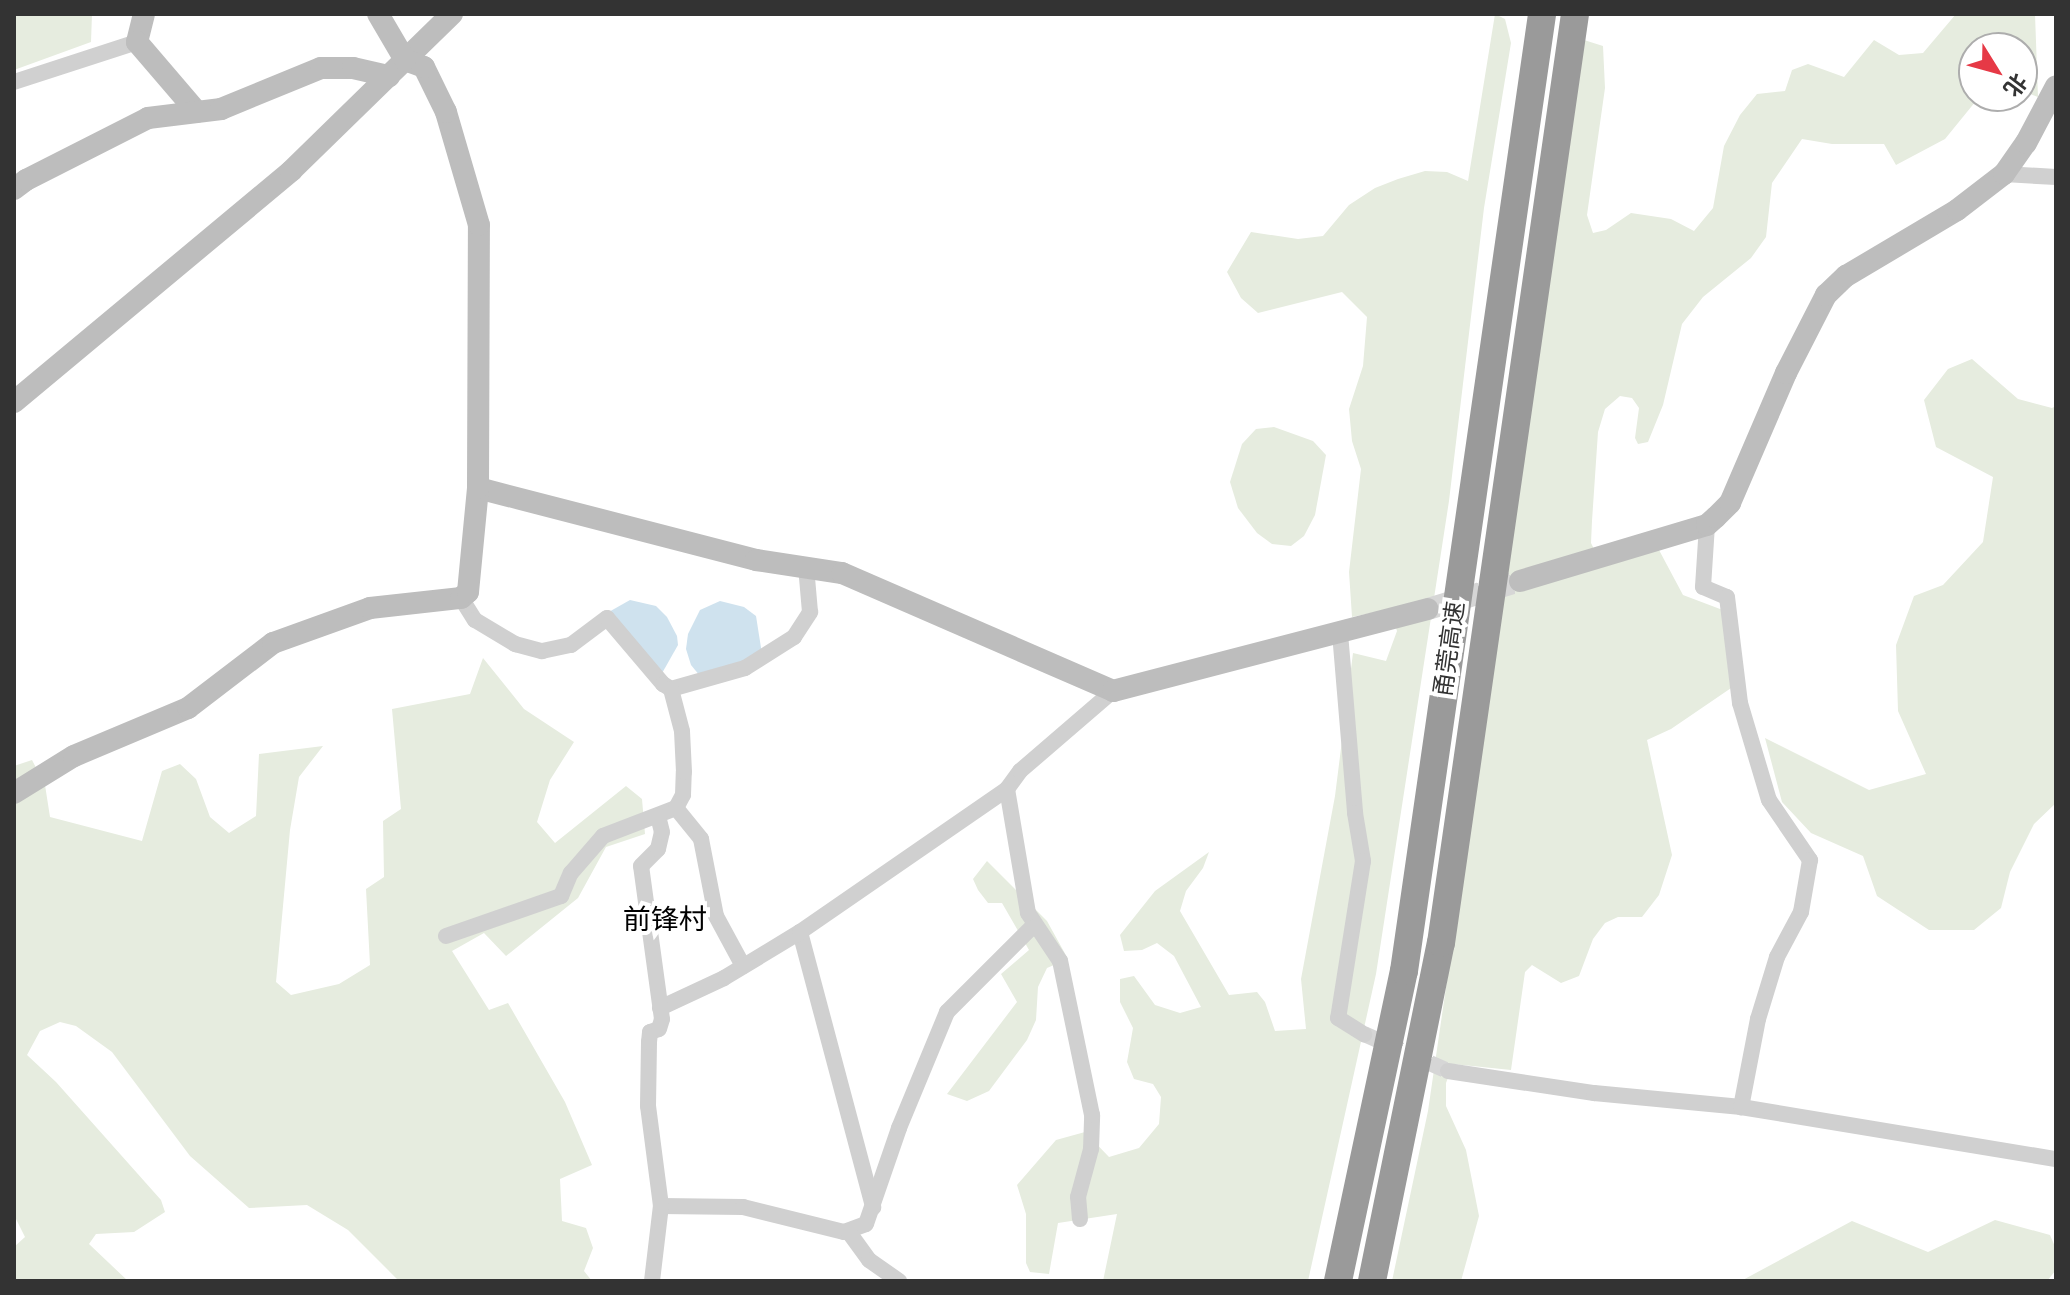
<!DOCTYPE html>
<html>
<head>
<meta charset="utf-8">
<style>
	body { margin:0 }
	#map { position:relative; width:2070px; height:1295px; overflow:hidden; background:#fff; font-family:"Asap Condensed","Noto Sans SC",sans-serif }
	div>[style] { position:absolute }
	.green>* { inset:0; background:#e6ecdf }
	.water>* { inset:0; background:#cfe2ee }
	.street-tunnel>* { height:16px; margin-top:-8px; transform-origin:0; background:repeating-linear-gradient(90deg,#d6d6d6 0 16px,transparent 0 24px) }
	.secondary-tunnel>* { height:22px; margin-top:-11px; transform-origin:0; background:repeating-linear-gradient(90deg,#d6d6d6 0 22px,transparent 0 33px) }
	.street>* { height:16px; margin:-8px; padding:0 8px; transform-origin:8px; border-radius:8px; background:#d0d0d0 }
	.secondary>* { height:22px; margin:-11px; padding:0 11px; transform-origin:11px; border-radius:11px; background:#bdbdbd }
	.highway>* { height:28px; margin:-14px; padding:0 14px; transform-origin:14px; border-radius:14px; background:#9a9a9a }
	span { translate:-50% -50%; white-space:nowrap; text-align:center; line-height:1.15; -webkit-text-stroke:8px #fff; paint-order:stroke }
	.street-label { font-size:24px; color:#333 }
	.quarter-label { font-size:28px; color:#000 }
	.frame { position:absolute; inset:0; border:16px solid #333; pointer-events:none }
	.north { position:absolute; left:1958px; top:32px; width:80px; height:80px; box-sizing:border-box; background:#fff; border:2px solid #adadad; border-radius:50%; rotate:127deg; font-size:22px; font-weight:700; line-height:32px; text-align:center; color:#333 }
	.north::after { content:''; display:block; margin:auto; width:28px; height:36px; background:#e63946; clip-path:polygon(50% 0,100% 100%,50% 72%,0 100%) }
</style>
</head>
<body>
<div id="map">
	<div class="green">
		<div style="clip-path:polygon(14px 14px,92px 14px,91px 42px,14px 70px)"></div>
		<div style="clip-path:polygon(1495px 14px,1505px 19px,1511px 43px,1484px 208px,1449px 501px,1376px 974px,1308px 1281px,1103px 1281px,1117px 1214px,1058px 1223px,1049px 1274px,1030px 1272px,1026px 1263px,1026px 1214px,1017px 1185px,1056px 1140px,1085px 1132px,1109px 1157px,1139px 1148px,1159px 1124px,1161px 1097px,1153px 1084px,1134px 1079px,1127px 1062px,1133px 1028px,1120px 1002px,1120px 979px,1134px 976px,1155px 1005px,1180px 1013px,1201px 1007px,1174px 956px,1157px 943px,1142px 950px,1124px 951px,1120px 935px,1155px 891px,1209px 852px,1203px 868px,1186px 891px,1180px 911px,1229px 995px,1257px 992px,1265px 1002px,1275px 1031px,1306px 1029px,1301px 979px,1335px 796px,1353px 653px,1386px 661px,1397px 631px,1390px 609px,1352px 617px,1349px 572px,1361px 469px,1352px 441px,1349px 409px,1363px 366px,1367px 317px,1342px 292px,1258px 313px,1241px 298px,1227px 272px,1251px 232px,1298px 239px,1323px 236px,1349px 205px,1375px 188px,1398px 179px,1425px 171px,1447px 172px,1468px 181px)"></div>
		<div style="clip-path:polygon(1956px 14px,2035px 14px,2038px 97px,2022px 91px,2022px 48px,1974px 48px,1974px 96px,1980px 96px,1945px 139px,1896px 165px,1884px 144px,1832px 144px,1802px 139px,1772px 183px,1766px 237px,1751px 258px,1703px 297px,1682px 324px,1663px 405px,1648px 442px,1638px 444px,1635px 438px,1639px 408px,1632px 398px,1620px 396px,1605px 409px,1598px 432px,1592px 521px,1591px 543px,1596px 553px,1659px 550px,1683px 595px,1728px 612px,1737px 684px,1671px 729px,1647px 740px,1672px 855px,1659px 895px,1642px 917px,1618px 917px,1605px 923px,1593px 939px,1579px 976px,1561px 983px,1532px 965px,1525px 972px,1511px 1070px,1453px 1064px,1446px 1083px,1446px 1106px,1466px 1150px,1479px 1216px,1461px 1281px,1392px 1281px,1428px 1111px,1584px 40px,1603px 46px,1605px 88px,1587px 215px,1593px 233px,1606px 230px,1631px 213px,1671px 219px,1694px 231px,1713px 208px,1724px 146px,1740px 115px,1757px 94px,1785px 91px,1792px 70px,1808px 64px,1844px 77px,1874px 40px,1899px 55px,1923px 53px)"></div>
		<div style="clip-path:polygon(1972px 359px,2018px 399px,2052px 408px,2056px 406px,2056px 803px,2034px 824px,2010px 872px,2001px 908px,1974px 930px,1929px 930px,1877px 896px,1863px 856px,1811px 833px,1782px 802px,1765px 738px,1869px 790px,1926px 774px,1898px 711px,1896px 645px,1914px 596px,1943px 585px,1983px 542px,1993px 477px,1936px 447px,1924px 400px,1948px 369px)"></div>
		<div style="clip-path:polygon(1274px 427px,1313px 441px,1326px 455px,1315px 515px,1304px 536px,1291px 546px,1272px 544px,1257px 533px,1238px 508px,1230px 482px,1242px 444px,1256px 429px)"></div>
		<div style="clip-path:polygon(483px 658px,524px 709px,574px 742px,550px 780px,537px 822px,555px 843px,626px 786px,642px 799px,645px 834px,606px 847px,578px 898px,506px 956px,484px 933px,452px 951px,489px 1010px,508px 1003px,565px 1102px,592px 1165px,560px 1179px,562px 1221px,586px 1228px,593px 1248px,584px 1271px,592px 1281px,399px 1281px,348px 1230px,307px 1205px,249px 1208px,190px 1156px,112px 1052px,76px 1026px,60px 1022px,40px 1031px,27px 1055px,56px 1082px,161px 1200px,165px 1212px,134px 1232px,96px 1234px,89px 1244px,128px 1281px,14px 1281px,14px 1247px,25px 1237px,14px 1215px,14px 766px,32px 760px,45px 785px,50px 817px,142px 841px,162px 771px,180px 764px,196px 779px,210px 817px,229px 833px,256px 816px,259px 754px,323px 746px,299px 777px,290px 830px,276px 982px,291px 995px,339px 984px,370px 965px,366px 889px,384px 877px,383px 821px,401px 809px,392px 709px,470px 694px)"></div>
		<div style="clip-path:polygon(987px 861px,1047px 921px,1068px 959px,1047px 968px,1038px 987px,1036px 1020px,1027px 1040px,989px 1091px,967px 1101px,947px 1094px,1017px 1002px,1001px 974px,1029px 950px,1002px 903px,988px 903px,978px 890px,973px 879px)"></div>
		<div style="clip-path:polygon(1995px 1220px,2050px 1235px,2056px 1249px,2056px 1270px,2047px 1281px,1741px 1281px,1852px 1221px,1928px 1252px)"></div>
	</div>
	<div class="water">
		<div style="clip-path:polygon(630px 600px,656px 606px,667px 617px,677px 636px,678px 645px,661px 675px,607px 613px)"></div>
		<div style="clip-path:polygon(720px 601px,744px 607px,756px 616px,762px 654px,700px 676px,691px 665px,686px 649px,688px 634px,700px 610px)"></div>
	</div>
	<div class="street-tunnel">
		<div style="left:1364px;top:1034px;width:92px;rotate:23.8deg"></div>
	</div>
	<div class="secondary-tunnel">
		<div style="left:1428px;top:609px;width:96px;rotate:-16.9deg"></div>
	</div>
	<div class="street">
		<div style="left:14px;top:82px;width:129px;rotate:-18deg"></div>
		<div style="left:2004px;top:174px;width:52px;rotate:3.3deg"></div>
		<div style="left:1707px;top:525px;width:62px;rotate:93.7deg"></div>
		<div style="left:1703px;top:587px;width:26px;rotate:23deg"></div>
		<div style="left:1727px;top:597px;width:107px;rotate:83deg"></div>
		<div style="left:1740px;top:703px;width:101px;rotate:73.4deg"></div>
		<div style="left:1769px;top:800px;width:73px;rotate:55.7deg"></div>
		<div style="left:1810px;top:860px;width:53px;rotate:99.8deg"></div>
		<div style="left:1801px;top:912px;width:51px;rotate:118.1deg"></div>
		<div style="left:1777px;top:957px;width:65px;rotate:107deg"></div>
		<div style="left:1758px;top:1019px;width:90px;rotate:100.9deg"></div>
		<div style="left:461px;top:598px;width:26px;rotate:58deg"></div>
		<div style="left:475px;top:620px;width:47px;rotate:31deg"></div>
		<div style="left:515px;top:644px;width:28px;rotate:15deg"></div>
		<div style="left:542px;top:651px;width:30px;rotate:-12deg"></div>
		<div style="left:571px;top:645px;width:45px;rotate:-36.9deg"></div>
		<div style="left:607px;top:618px;width:87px;rotate:49.7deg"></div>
		<div style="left:663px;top:684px;width:9px;rotate:32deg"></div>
		<div style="left:671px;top:689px;width:77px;rotate:-15.8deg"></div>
		<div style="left:745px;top:668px;width:58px;rotate:-32.3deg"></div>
		<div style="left:794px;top:637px;width:30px;rotate:-57deg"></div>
		<div style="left:810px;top:612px;width:46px;rotate:-95deg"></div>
		<div style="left:1340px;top:633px;width:181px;rotate:85.2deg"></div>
		<div style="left:1355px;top:813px;width:49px;rotate:80.5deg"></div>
		<div style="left:1363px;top:861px;width:159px;rotate:99deg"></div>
		<div style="left:1338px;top:1018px;width:31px;rotate:32deg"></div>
		<div style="left:676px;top:808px;width:40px;rotate:51deg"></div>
		<div style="left:701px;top:839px;width:78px;rotate:79deg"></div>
		<div style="left:716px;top:916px;width:57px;rotate:61.6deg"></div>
		<div style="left:800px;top:932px;width:285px;rotate:75.1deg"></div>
		<div style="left:446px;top:936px;width:122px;rotate:-19.2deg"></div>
		<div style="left:561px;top:896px;width:25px;rotate:-67deg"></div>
		<div style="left:571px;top:873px;width:49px;rotate:-49.1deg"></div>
		<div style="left:603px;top:836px;width:78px;rotate:-21deg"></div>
		<div style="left:676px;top:808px;width:15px;rotate:-62deg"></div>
		<div style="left:683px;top:795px;width:23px;rotate:-88deg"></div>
		<div style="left:684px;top:772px;width:41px;rotate:-92.8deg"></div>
		<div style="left:682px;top:731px;width:43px;rotate:-104.7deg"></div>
		<div style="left:660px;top:1008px;width:71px;rotate:-25.1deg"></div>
		<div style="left:724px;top:978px;width:89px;rotate:-31.2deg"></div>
		<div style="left:800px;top:932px;width:252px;rotate:-34.6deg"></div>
		<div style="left:1448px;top:1071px;width:148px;rotate:8.6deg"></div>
		<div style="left:1594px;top:1093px;width:148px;rotate:5.4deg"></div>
		<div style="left:1741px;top:1107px;width:319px;rotate:9.4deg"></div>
		<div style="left:661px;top:1206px;width:82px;rotate:0.7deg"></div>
		<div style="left:743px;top:1207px;width:104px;rotate:13.9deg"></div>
		<div style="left:844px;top:1232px;width:23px;rotate:-20deg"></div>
		<div style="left:866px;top:1224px;width:102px;rotate:-71deg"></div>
		<div style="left:899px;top:1128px;width:126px;rotate:-67.5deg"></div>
		<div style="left:947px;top:1012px;width:124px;rotate:-45deg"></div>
		<div style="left:1080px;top:1219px;width:22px;rotate:-95deg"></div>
		<div style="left:1078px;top:1197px;width:50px;rotate:-74.8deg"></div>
		<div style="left:1091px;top:1149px;width:34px;rotate:-88deg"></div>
		<div style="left:1092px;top:1115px;width:157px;rotate:-101.7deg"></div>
		<div style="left:1060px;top:961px;width:58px;rotate:-123.7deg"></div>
		<div style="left:1028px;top:913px;width:126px;rotate:-99.6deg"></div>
		<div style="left:1007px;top:789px;width:22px;rotate:-54deg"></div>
		<div style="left:1020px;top:771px;width:123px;rotate:-40.7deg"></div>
		<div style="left:848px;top:1231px;width:36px;rotate:54deg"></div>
		<div style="left:869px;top:1260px;width:37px;rotate:35deg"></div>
		<div style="left:652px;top:1281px;width:76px;rotate:-83.2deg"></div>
		<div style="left:661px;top:1206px;width:101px;rotate:-97.4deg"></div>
		<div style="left:648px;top:1106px;width:64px;rotate:-89.1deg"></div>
		<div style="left:649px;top:1042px;width:10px;rotate:-84deg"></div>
		<div style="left:650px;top:1032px;width:9px;rotate:-18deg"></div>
		<div style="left:659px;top:1029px;width:10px;rotate:-73deg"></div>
		<div style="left:662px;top:1019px;width:154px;rotate:-97.8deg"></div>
		<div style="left:641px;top:866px;width:24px;rotate:-45deg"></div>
		<div style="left:658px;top:849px;width:17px;rotate:-77deg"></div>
		<div style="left:662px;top:832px;width:16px;rotate:-104deg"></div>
	</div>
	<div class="secondary">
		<div style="left:144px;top:14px;width:29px;rotate:104deg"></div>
		<div style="left:137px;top:42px;width:92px;rotate:49.4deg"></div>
		<div style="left:14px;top:189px;width:15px;rotate:-37deg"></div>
		<div style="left:26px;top:180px;width:137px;rotate:-26.9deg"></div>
		<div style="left:148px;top:118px;width:74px;rotate:-7deg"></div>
		<div style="left:221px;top:109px;width:108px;rotate:-22.3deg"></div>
		<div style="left:321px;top:68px;width:32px"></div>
		<div style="left:353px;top:68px;width:37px;rotate:13deg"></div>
		<div style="left:14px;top:402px;width:361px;rotate:-39.8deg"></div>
		<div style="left:291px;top:171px;width:225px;rotate:-44.3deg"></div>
		<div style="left:478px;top:488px;width:287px;rotate:14.5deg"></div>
		<div style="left:756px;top:560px;width:87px;rotate:8.6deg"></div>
		<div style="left:842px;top:573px;width:296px;rotate:23.5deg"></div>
		<div style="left:1113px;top:691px;width:325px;rotate:-14.6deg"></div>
		<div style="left:1520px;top:581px;width:195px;rotate:-16.7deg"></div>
		<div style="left:1707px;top:525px;width:12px;rotate:-42deg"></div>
		<div style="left:1716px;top:517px;width:20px;rotate:-45deg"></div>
		<div style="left:1730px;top:503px;width:142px;rotate:-66.7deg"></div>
		<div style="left:1786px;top:373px;width:88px;rotate:-62.9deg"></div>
		<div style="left:1826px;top:295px;width:28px;rotate:-44deg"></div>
		<div style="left:1846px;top:276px;width:129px;rotate:-30.7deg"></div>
		<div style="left:1957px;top:210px;width:59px;rotate:-37.5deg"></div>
		<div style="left:2004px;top:174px;width:38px;rotate:-55deg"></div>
		<div style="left:2026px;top:143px;width:64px;rotate:-62.2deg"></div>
		<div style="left:14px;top:793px;width:70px;rotate:-31.7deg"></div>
		<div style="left:74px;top:756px;width:124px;rotate:-22.8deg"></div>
		<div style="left:188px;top:708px;width:107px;rotate:-37.4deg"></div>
		<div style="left:273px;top:643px;width:103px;rotate:-19.8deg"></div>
		<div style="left:370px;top:608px;width:92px;rotate:-6.3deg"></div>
		<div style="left:461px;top:598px;width:9px;rotate:-41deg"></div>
		<div style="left:468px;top:592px;width:104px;rotate:-84.5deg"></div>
		<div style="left:478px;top:488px;width:263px;rotate:-89.8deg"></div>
		<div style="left:479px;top:225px;width:118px;rotate:-106.3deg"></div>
		<div style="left:446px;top:112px;width:50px;rotate:-116.1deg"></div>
		<div style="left:424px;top:67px;width:20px;rotate:-160deg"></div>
		<div style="left:405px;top:60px;width:53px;rotate:-120.4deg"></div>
	</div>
	<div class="highway">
		<div style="left:1338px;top:1281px;width:317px;rotate:-78deg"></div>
		<div style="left:1404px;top:971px;width:967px;rotate:-81.79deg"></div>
		<div style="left:1372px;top:1281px;width:345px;rotate:-78.5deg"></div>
		<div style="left:1441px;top:943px;width:939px;rotate:-81.79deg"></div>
	</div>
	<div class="street-label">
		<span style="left:1449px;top:649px;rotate:-82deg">甬莞高速</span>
	</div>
	<div class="quarter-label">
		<span style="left:665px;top:919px">前锋村</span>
	</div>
	<div class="frame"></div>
	<div class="north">北</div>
</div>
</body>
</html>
